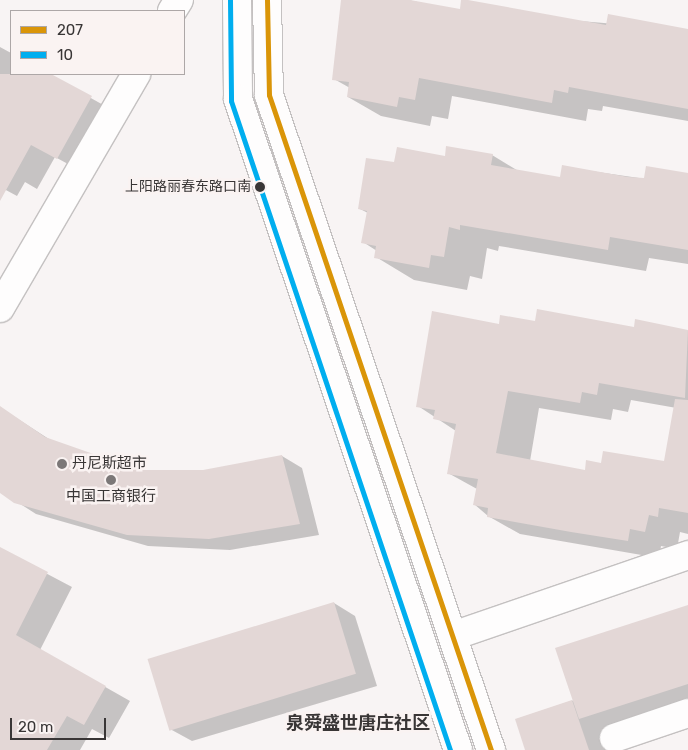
<!DOCTYPE html>
<html>
<head>
<meta charset="utf-8">
<style>
	body { margin:0 }
	#map { position:relative; width:688px; height:750px; overflow:hidden; background:#f8f4f4; font-family:Rubik,"Noto Sans SC",sans-serif }
	div>[style] { position:absolute }
	.shadow>* { inset:0; background:#0003 }
	.building>* { inset:0; background:#e3d7d6; transform-origin:0 0 }
	.roads { filter:drop-shadow(1px 0 #c4c1c1) drop-shadow(-1px 0 #c4c1c1) drop-shadow(0 1px #c4c1c1) drop-shadow(0 -1px #c4c1c1) }
	.minor>* { height:28px; margin:-14px; padding:0 14px; transform-origin:14px; border-radius:14px; background:#fefdfd }
	.bus-1>* { height:5px; margin:-2.5px; padding:0 2.5px; transform-origin:2.5px; border-radius:2.5px; background:#da9508 }
	.bus-2>* { height:5px; margin:-2.5px; padding:0 2.5px; transform-origin:2.5px; border-radius:2.5px; background:#00aeef }
	.dots>* { width:14px; height:14px; translate:-50% -50%; box-sizing:border-box; border:2px solid #faf3f2; border-radius:50% }
	span { translate:-50% -50%; white-space:nowrap; text-align:center; line-height:1.15; -webkit-text-stroke:5px #faf3f2; paint-order:stroke }
	.bus-label { font-size:14px; color:#393636 }
	.right { translate:-100% -50%; text-align:right }
	.poi-label { font-size:15px; color:#393636 }
	.left { translate:0 -50%; text-align:left }
	.quarter-label { font-size:18px; color:#393636; font-weight:700 }
	.legend { position:absolute; left:10px; top:10px; width:175px; height:65px; box-sizing:border-box; background:#faf3f2; border:1px solid #ada7a7; margin:0; padding:6px 9px; list-style:none; font-size:15px; color:#393636 }
	.legend li { display:flex; align-items:center; gap:10px; height:25px }
	.legend b { width:25px; border:1px solid #ada7a7 }
	.scale { position:absolute; left:10px; top:718px; width:96px; height:22px; box-sizing:border-box; border:2px solid #393636; border-top:0; padding-left:6px; font-size:15px; line-height:18px; white-space:nowrap; color:#393636; -webkit-text-stroke:4px #faf3f2; paint-order:stroke }
</style>
</head>
<body>
<div id="map">
	<div class="shadow">
		<div style="clip-path:polygon(343px 0,408px 0,461px 11px,688px 30px,688px 121px,603px 106px,602px 111px,588px 109px,586px 121px,452px 96px,448px 119px,432px 116px,430px 126px,381px 116px,348px 97px,350px 88px,334px 79px)"></div>
		<div style="clip-path:polygon(0 47px,11px 53px,11px 74px,48px 74px,114px 111px,81px 171px,55px 157px,37px 189px,25px 182px,17px 196px,4px 189px,0 196px)"></div>
		<div style="clip-path:polygon(492px 155px,520px 172px,561px 179px,563px 167px,646px 179px,688px 174px,688px 264px,649px 258px,646px 271px,499px 246px,498px 251px,487px 248px,482px 279px,470px 276px,467px 290px,414px 280px,376px 257px,377px 251px,363px 242px,368px 213px,360px 209px,395px 164px)"></div>
		<div style="clip-path:polygon(636px 321px,688px 331px,688px 410px,631px 400px,628px 412px,613px 409px,611px 420px,539px 408px,530px 461px,586px 471px,603px 465px,665px 462px,688px 427px,688px 534px,680px 532px,677px 549px,661px 546px,659px 558px,520px 534px,488px 516px,474px 504px,477px 489px,448px 473px,456px 431px,418px 406px,500px 325px,635px 329px)"></div>
		<div style="clip-path:polygon(1px 408px,52px 441px,138px 471px,203px 471px,282px 456px,302px 468px,319px 535px,230px 550px,148px 546px,36px 514px,0 491px)"></div>
		<div style="clip-path:polygon(0 549px,72px 587px,40px 650px,130px 701px,109px 738px,92px 729px,80px 750px,0 750px)"></div>
		<div style="clip-path:polygon(334px 603px,355px 616px,377px 686px,192px 741px,170px 729px)"></div>
		<div style="clip-path:polygon(688px 606px,688px 710px,612px 750px,527px 750px,572px 701px)"></div>
	</div>
	<div class="building">
		<div style="clip-path:polygon(341px 0,410px 0,460px 9px,461px 0,468px 0,606px 25px,608px 14px,688px 29px,688px 109px,569px 87px,568px 93px,554px 90px,552px 103px,419px 78px,415px 100px,399px 97px,397px 107px,347px 97px,349px 82px,332px 80px)"></div>
		<div style="clip-path:polygon(0 74px,51px 74px,92px 96px,57px 159px,31px 145px,0 201px)"></div>
		<div style="clip-path:polygon(446px 146px,493px 154px,491px 165px,560px 177px,562px 165px,628px 177px,644px 178px,646px 166px,688px 173px,688px 250px,610px 237px,608px 250px,460px 225px,460px 230px,449px 227px,444px 257px,431px 255px,429px 268px,374px 258px,376px 246px,361px 243px,367px 211px,358px 209px,366px 158px,394px 162px,397px 147px,445px 156px)"></div>
		<div style="clip-path:polygon(537px 309px,634px 327px,635px 319px,688px 330px,685px 398px,599px 383px,597px 395px,582px 392px,580px 403px,508px 391px,496px 453px,585px 470px,586px 460px,601px 463px,603px 451px,664px 461px,675px 399px,688px 400px,688px 513px,659px 508px,658px 517px,649px 515px,645px 532px,630px 529px,628px 541px,571px 532px,487px 517px,488px 508px,473px 505px,478px 479px,447px 474px,456px 424px,433px 419px,435px 410px,416px 407px,432px 311px,499px 324px,500px 315px,535px 321px)"></div>
		<div style="clip-path:polygon(0 406px,45px 437px,139px 470px,203px 470px,282px 455px,300px 524px,209px 539px,127px 535px,14px 503px,0 493px)"></div>
		<div style="clip-path:polygon(0 547px,48px 572px,16px 635px,106px 686px,84px 725px,67px 716px,47px 750px,0 750px)"></div>
		<div style="left:334px;top:602px;width:75px;height:195px;rotate:73deg"></div>
		<div style="clip-path:polygon(688px 605px,688px 684px,579px 719px,555px 648px)"></div>
		<div style="clip-path:polygon(572px 700px,589px 750px,525px 750px,515px 719px)"></div>
	</div>
	<div class="roads">
		<div class="minor">
			<div style="left:237px;top:0;width:99px;rotate:89.4deg"></div>
			<div style="left:238px;top:99px;width:687px;rotate:71.33deg"></div>
			<div style="left:267px;top:0;width:95px;rotate:88.8deg"></div>
			<div style="left:269px;top:95px;width:692px;rotate:71.28deg"></div>
			<div style="left:172px;top:11px;width:13px;rotate:-58deg"></div>
			<div style="left:0;top:308px;width:271px;rotate:-59.8deg"></div>
			<div style="left:453px;top:636px;width:249px;rotate:-19deg"></div>
			<div style="left:614px;top:738px;width:78px;rotate:-18.7deg"></div>
		</div>
	</div>
	<div class="bus-1">
		<div style="left:267px;top:0;width:95px;rotate:88.8deg"></div>
		<div style="left:269px;top:95px;width:692px;rotate:71.28deg"></div>
	</div>
	<div class="bus-2">
		<div style="left:230px;top:0;width:101px;rotate:89.4deg"></div>
		<div style="left:231px;top:101px;width:685px;rotate:71.35deg"></div>
	</div>
	<div class="dots">
		<div style="left:260px;top:187px;background:#393636"></div>
		<div style="left:62px;top:464px;background:#7c7878"></div>
		<div style="left:111px;top:480px;background:#7c7878"></div>
	</div>
	<div class="bus-label">
		<span class="right" style="left:251px;top:187px">上阳路丽春东路口南</span>
	</div>
	<div class="poi-label">
		<span class="left" style="left:72px;top:464px">丹尼斯超市</span>
		<span style="left:111px;top:497px">中国工商银行</span>
	</div>
	<div class="quarter-label">
		<span style="left:358px;top:723px">泉舜盛世唐庄社区</span>
	</div>
	<ul class="legend">
	<li><b style="height:6px;background:#da9508"></b>207</li>
	<li><b style="height:6px;background:#00aeef"></b>10</li>
	</ul>
	<div class="scale">20 m</div>
</div>
</body>
</html>
